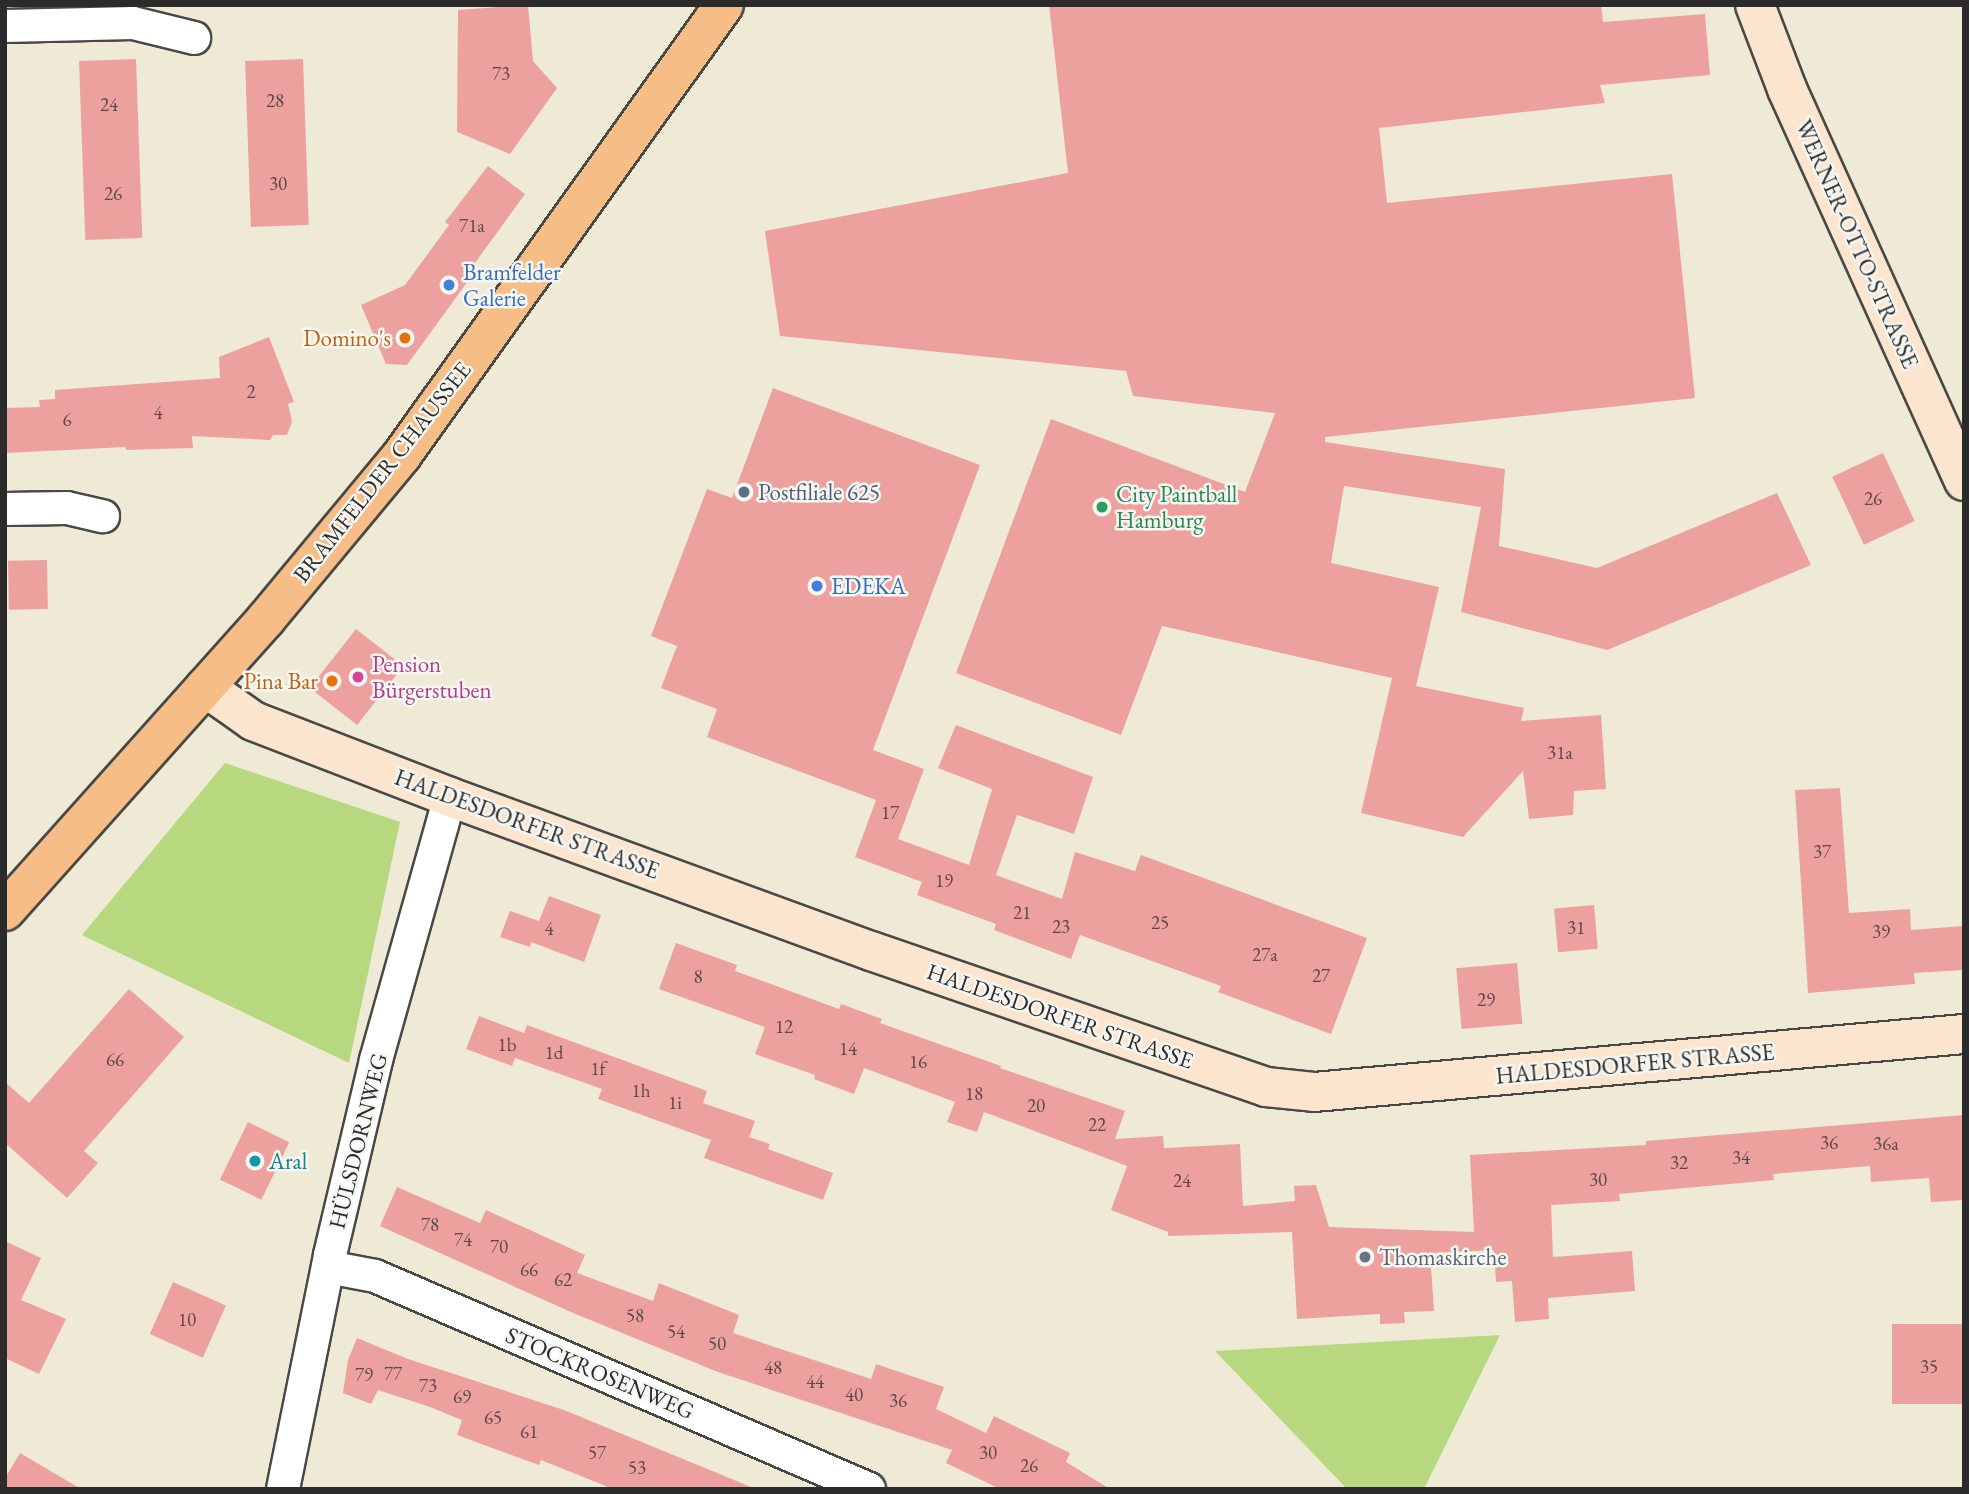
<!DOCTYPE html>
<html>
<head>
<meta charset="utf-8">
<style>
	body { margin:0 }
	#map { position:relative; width:1969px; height:1494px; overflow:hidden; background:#efead6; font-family:"EB Garamond",serif }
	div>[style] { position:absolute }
	.green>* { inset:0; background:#b8d87f }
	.building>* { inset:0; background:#eda19f; transform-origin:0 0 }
	.roads { filter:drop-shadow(2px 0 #484845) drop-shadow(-2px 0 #484845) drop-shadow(0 2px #484845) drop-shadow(0 -2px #484845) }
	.street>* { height:32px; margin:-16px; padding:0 16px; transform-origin:16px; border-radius:16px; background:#fff }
	.secondary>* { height:38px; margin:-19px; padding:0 19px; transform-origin:19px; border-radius:19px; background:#fbe5cf }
	.primary>* { height:38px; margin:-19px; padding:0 19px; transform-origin:19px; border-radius:19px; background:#f6be86 }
	.dots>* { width:19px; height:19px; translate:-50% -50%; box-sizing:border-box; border:4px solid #f6f6f2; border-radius:50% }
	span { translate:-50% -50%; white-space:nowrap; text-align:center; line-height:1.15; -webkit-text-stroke:5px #f6f6f2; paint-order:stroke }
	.number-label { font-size:19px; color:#5c4848 }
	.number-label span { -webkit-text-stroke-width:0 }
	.street-label { font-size:23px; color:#2b2b2b }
	.shop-label { font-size:23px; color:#366cbe }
	.left { translate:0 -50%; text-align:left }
	.food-label { font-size:23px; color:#c56008 }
	.right { translate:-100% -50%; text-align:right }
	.service-label { font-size:23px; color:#4e5e75 }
	.leisure-label { font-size:23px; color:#27864d }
	.hotel-label { font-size:23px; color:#b23c85 }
	.culture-label { font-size:23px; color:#0d838f }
	.worship-label { font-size:23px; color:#5b616d }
	.frame { position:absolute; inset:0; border:7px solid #2b2b2b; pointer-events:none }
</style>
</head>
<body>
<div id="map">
	<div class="green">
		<div style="clip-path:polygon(225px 763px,400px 822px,349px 1063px,82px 935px)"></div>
		<div style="clip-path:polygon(1500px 1335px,1424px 1489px,1347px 1489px,1215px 1351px)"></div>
	</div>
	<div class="building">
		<div style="clip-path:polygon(528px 5px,533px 61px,557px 88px,510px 154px,457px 132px,458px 10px)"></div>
		<div style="clip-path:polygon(1049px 5px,1601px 5px,1603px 22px,1705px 14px,1710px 75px,1600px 85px,1605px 103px,1379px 128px,1387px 203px,1672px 174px,1695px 398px,1325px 437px,1325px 442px,1505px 469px,1499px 546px,1597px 568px,1777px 493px,1811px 565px,1607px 650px,1461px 612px,1481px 507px,1344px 486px,1331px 563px,1439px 587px,1416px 686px,1524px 708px,1521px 721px,1601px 715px,1606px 789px,1574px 791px,1573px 815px,1529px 819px,1523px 771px,1463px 837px,1361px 813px,1392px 678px,1162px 626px,1121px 735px,956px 673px,1051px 419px,1245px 492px,1275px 413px,1133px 396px,1126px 371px,780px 336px,765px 231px,1068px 173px)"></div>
		<div style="left:136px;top:59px;width:179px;height:57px;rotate:88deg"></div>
		<div style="left:303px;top:59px;width:166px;height:58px;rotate:88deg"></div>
		<div style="clip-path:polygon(488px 166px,525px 194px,464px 278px,468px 281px,407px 365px,386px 364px,361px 305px,405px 285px,449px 225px,445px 222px)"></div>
		<div style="clip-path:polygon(269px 337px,294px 402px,288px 404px,292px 422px,287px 435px,273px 435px,270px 440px,192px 436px,193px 448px,126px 450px,126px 447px,5px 453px,5px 408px,40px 407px,39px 400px,55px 399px,55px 390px,220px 378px,219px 357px)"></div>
		<div style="clip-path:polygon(773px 388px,980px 465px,873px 750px,924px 769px,898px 839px,969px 865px,992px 789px,938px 768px,956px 725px,1093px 777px,1074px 834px,1017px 815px,996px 875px,1062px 899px,1075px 852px,1135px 871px,1141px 855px,1367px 938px,1331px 1034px,1218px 992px,1221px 986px,1080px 935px,1071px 959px,994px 930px,996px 924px,917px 895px,922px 882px,855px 857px,876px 800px,707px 737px,717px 709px,661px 688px,677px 646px,651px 636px,707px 489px,732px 498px)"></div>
		<div style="left:1883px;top:453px;width:75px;height:56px;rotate:65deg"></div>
		<div style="left:47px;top:560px;width:49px;height:39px;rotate:89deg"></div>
		<div style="left:356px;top:629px;width:60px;height:75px;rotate:38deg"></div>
		<div style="clip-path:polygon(1840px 788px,1849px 913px,1910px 909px,1911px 930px,1964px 926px,1964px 970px,1914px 973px,1915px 984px,1808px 993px,1795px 790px)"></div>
		<div style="clip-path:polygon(549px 896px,601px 915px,584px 962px,531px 942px,530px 947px,500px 937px,510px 911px,539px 921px,534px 934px)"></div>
		<div style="left:1594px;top:905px;width:44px;height:40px;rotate:85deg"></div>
		<div style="clip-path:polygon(676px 943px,737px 965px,735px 971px,839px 1009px,841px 1004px,882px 1019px,880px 1023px,1001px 1066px,1000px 1068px,1125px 1111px,1115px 1139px,1163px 1136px,1164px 1148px,1240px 1144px,1243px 1206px,1295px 1201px,1294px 1186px,1316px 1185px,1329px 1227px,1474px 1232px,1470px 1155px,1646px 1145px,1646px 1141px,1964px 1115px,1964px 1200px,1931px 1202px,1929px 1178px,1871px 1182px,1870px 1166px,1773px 1174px,1774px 1180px,1619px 1194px,1620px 1201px,1551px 1205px,1553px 1257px,1632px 1251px,1635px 1291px,1548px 1298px,1549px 1319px,1515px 1322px,1512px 1281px,1496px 1282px,1494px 1250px,1430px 1253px,1434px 1311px,1404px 1312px,1405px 1323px,1380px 1324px,1380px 1314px,1297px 1319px,1292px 1232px,1168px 1236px,1168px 1232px,1111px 1210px,1127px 1166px,984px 1112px,977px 1132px,947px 1122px,955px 1102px,864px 1068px,854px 1094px,814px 1079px,815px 1075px,755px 1054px,765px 1027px,659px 989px)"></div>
		<div style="left:1517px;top:963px;width:61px;height:61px;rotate:85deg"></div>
		<div style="clip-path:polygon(129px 989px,184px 1037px,84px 1151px,98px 1163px,67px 1198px,5px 1143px,5px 1082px,29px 1103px)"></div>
		<div style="clip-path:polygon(479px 1016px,524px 1033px,527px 1025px,707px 1091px,703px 1103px,755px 1121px,749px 1137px,770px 1144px,768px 1149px,833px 1173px,823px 1200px,704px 1158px,711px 1140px,598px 1099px,602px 1089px,515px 1058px,512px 1066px,466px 1049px)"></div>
		<div style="left:248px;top:1122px;width:46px;height:64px;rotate:26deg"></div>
		<div style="clip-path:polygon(397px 1187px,480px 1223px,486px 1210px,585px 1255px,577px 1273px,653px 1301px,659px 1283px,739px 1315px,733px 1333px,871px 1379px,876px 1364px,944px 1387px,936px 1409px,986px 1433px,994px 1416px,1070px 1453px,1066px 1462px,1110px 1489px,1000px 1489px,946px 1463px,952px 1450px,718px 1372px,573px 1313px,380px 1226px)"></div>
		<div style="clip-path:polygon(5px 1241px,41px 1258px,21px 1300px,66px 1319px,39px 1374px,5px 1358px)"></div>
		<div style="left:173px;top:1282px;width:58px;height:57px;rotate:24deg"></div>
		<div style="left:1964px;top:1324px;width:80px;height:72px;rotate:90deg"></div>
		<div style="clip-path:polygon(357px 1338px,408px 1359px,564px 1410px,756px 1489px,613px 1489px,541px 1460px,539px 1465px,457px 1435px,462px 1420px,430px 1407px,378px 1390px,371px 1404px,343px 1393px,348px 1360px)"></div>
		<div style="clip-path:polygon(20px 1453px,81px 1489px,5px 1489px,5px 1478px)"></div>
	</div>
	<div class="roads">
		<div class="street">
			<div style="left:5px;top:26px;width:128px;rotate:-1.3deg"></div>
			<div style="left:133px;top:23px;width:63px;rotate:13.8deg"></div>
			<div style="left:5px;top:509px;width:62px;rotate:-0.9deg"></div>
			<div style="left:67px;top:508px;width:37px;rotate:13deg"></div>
			<div style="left:328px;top:1267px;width:48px;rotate:10.8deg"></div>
			<div style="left:375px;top:1276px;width:538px;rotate:23.32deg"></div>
			<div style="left:283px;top:1489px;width:239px;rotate:-78.6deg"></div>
			<div style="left:330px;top:1255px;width:200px;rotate:-76.7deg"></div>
			<div style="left:376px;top:1060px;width:273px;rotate:-74.3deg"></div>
		</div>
		<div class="secondary">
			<div style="left:1755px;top:5px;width:90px;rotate:69.1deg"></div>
			<div style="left:1787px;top:89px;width:430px;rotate:65.7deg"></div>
			<div style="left:205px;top:687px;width:59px;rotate:35.3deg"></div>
			<div style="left:253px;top:721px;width:211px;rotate:21.1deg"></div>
			<div style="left:450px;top:797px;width:448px;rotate:20.1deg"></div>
			<div style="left:871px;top:951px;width:418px;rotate:19deg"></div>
			<div style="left:1266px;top:1087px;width:48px;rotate:5.9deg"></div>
			<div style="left:1314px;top:1092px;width:653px;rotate:-5.1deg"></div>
		</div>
		<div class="primary">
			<div style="left:5px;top:911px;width:392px;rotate:-48.2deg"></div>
			<div style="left:266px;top:619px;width:213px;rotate:-50.3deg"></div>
			<div style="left:402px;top:455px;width:553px;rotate:-54.41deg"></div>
		</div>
	</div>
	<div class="dots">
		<div style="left:449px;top:285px;background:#3f7fe0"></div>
		<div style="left:405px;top:338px;background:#e8710a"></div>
		<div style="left:744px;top:492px;background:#5c6f8a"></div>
		<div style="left:1102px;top:507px;background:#2e9e5b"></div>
		<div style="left:817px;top:586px;background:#3f7fe0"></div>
		<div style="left:358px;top:677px;background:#d1479c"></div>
		<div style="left:332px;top:681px;background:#e8710a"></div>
		<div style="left:255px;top:1161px;background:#0f9aa8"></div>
		<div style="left:1365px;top:1257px;background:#6b7280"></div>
	</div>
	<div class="number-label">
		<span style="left:501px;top:74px">73</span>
		<span style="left:275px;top:101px">28</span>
		<span style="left:109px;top:105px">24</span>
		<span style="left:278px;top:184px">30</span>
		<span style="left:113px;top:194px">26</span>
		<span style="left:472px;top:226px">71a</span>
		<span style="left:251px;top:392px">2</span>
		<span style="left:158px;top:413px">4</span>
		<span style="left:67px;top:420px">6</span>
		<span style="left:1873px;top:499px">26</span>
		<span style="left:1560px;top:753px">31a</span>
		<span style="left:890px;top:813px">17</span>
		<span style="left:1822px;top:852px">37</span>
		<span style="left:944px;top:881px">19</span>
		<span style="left:1022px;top:913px">21</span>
		<span style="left:1160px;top:923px">25</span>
		<span style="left:1061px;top:927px">23</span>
		<span style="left:1576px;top:928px">31</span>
		<span style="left:549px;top:929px">4</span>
		<span style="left:1881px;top:932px">39</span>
		<span style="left:1265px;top:955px">27a</span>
		<span style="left:1321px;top:976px">27</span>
		<span style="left:698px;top:977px">8</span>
		<span style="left:1486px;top:1000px">29</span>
		<span style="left:784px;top:1027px">12</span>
		<span style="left:507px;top:1045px">1b</span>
		<span style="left:848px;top:1049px">14</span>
		<span style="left:554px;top:1053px">1d</span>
		<span style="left:115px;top:1060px">66</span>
		<span style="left:918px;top:1062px">16</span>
		<span style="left:598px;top:1069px">1f</span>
		<span style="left:641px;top:1091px">1h</span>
		<span style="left:974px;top:1094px">18</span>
		<span style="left:675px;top:1103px">1i</span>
		<span style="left:1036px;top:1106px">20</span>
		<span style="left:1097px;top:1125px">22</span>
		<span style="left:1829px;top:1143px">36</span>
		<span style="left:1886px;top:1144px">36a</span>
		<span style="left:1741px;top:1158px">34</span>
		<span style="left:1679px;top:1163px">32</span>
		<span style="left:1598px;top:1180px">30</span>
		<span style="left:1182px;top:1181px">24</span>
		<span style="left:430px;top:1225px">78</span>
		<span style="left:463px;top:1240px">74</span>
		<span style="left:499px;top:1247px">70</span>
		<span style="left:529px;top:1270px">66</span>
		<span style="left:563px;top:1280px">62</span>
		<span style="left:635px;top:1316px">58</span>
		<span style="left:187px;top:1320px">10</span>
		<span style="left:676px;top:1332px">54</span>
		<span style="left:717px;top:1344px">50</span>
		<span style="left:1929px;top:1367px">35</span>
		<span style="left:773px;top:1368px">48</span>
		<span style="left:393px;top:1374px">77</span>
		<span style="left:364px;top:1375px">79</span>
		<span style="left:815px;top:1382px">44</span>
		<span style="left:428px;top:1386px">73</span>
		<span style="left:854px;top:1395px">40</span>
		<span style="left:462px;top:1397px">69</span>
		<span style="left:898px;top:1401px">36</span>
		<span style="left:493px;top:1418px">65</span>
		<span style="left:529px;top:1432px">61</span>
		<span style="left:597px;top:1453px">57</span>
		<span style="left:988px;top:1453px">30</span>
		<span style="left:1029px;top:1466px">26</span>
		<span style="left:637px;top:1468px">53</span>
	</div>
	<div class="street-label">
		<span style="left:1857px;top:244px;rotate:66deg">WERNER-OTTO-STRASSE</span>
		<span style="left:382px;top:472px;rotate:-52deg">BRAMFELDER CHAUSSEE</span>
		<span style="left:527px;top:824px;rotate:20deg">HALDESDORFER STRASSE</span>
		<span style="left:1060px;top:1016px;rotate:19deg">HALDESDORFER STRASSE</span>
		<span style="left:1635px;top:1064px;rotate:-5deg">HALDESDORFER STRASSE</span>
		<span style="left:358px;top:1141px;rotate:-76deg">HÜLSDORNWEG</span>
		<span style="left:600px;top:1373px;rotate:23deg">STOCKROSENWEG</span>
	</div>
	<div class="shop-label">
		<span class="left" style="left:463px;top:285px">Bramfelder<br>Galerie</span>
		<span class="left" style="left:831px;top:586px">EDEKA</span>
	</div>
	<div class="food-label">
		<span class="right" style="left:391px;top:338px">Domino's</span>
		<span class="right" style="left:318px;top:681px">Pina Bar</span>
	</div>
	<div class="service-label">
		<span class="left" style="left:758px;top:492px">Postfiliale 625</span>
	</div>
	<div class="leisure-label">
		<span class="left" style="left:1116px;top:507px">City Paintball<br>Hamburg</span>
	</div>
	<div class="hotel-label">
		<span class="left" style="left:372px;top:677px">Pension<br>Bürgerstuben</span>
	</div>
	<div class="culture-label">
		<span class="left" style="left:269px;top:1161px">Aral</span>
	</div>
	<div class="worship-label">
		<span class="left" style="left:1379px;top:1257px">Thomaskirche</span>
	</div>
	<div class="frame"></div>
</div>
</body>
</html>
